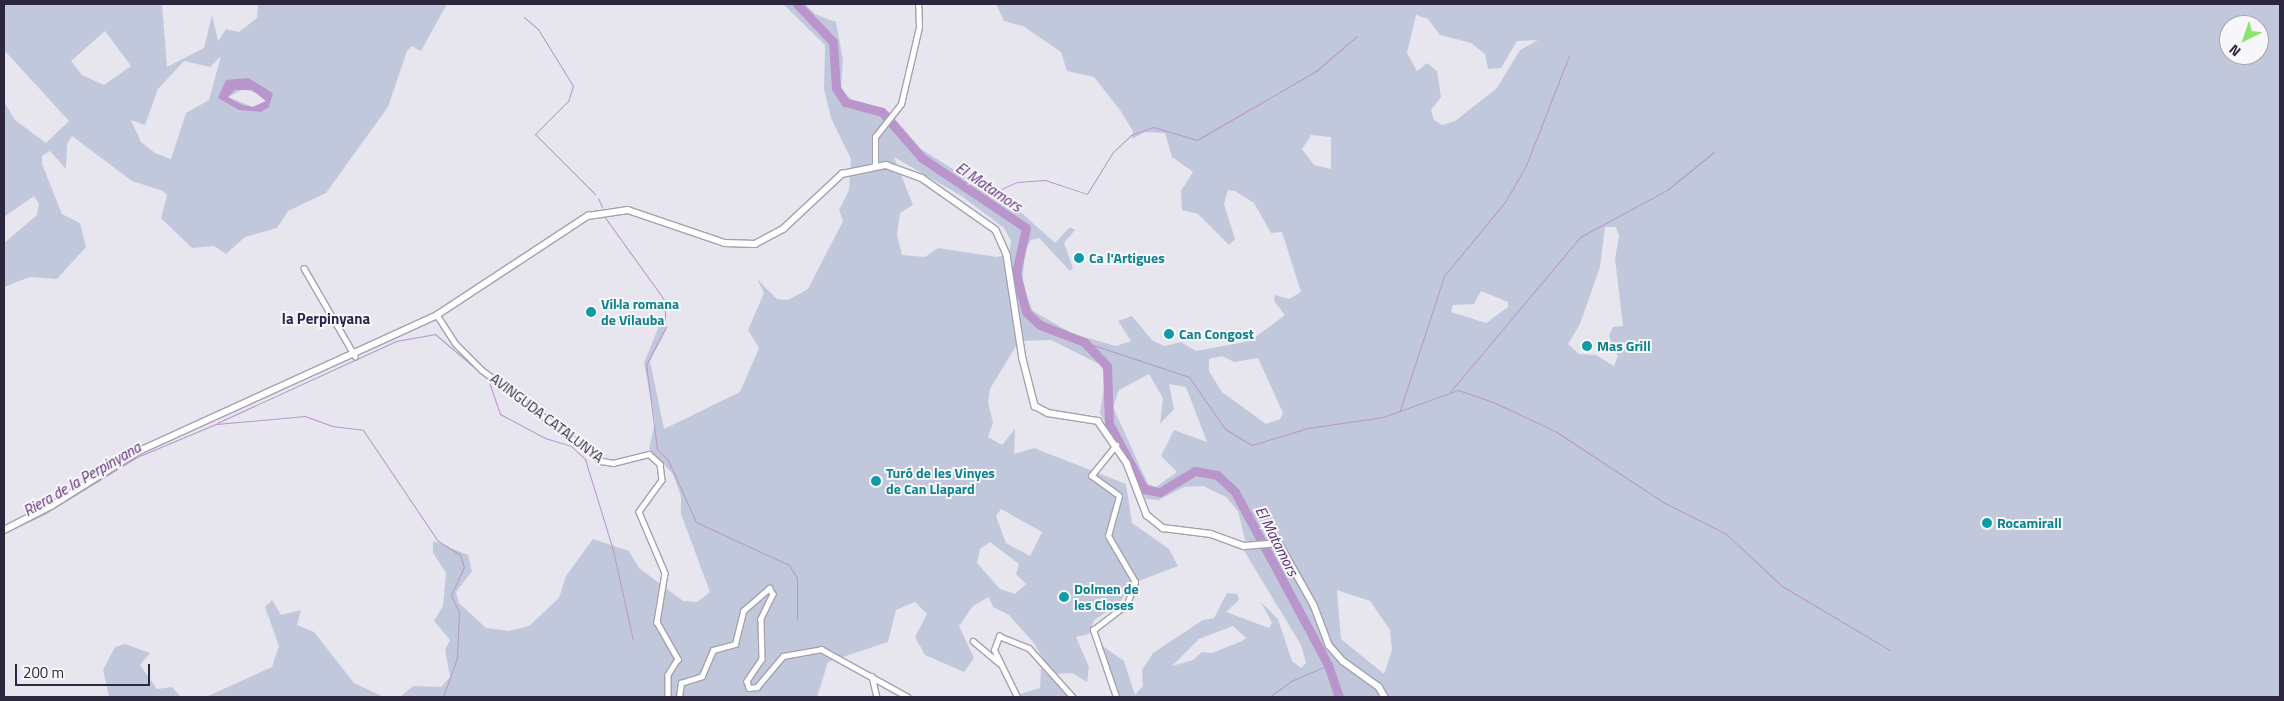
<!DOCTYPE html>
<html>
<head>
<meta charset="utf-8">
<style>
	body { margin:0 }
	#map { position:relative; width:2284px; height:701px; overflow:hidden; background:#e7e6ee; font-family:"Titillium Web",sans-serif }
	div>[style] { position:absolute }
	.green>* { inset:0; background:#c2c8dc }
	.water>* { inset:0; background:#b995cc }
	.stream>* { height:1px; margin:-0.5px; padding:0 0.5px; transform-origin:0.5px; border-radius:0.5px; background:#b995cc }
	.river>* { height:9px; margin:-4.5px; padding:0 4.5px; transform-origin:4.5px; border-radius:4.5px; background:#b995cc }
	.roads { filter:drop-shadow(1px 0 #a4a1af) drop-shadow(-1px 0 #a4a1af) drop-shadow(0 1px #a4a1af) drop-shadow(0 -1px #a4a1af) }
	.minor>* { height:4.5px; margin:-2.25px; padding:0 2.25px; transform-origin:2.25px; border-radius:2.25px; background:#fff }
	.tertiary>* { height:5.5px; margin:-2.75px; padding:0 2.75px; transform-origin:2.75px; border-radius:2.75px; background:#fff }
	.dots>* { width:14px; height:14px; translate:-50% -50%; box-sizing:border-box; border:2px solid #f7f7fa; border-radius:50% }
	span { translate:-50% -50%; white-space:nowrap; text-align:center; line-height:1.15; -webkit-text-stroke:4px #f7f7fa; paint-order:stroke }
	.culture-label { font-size:14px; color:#0d838f; font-weight:700 }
	.left { translate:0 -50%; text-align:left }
	.street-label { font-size:14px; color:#2c273e }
	.water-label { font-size:15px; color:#5a2774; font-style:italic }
	.neighbourhood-label { font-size:15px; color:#2f244e; font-weight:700 }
	.frame { position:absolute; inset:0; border:5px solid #2c273e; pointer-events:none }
	.north { position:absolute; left:2219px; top:15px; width:50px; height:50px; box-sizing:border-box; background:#f7f7fa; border:1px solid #a6a4af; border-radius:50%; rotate:221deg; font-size:14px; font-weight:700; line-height:20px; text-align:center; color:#2c273e }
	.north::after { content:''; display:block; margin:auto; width:18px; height:22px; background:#8de46e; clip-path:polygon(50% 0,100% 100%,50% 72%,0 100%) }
	.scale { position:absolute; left:15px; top:664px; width:135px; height:22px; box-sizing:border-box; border:2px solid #2c273e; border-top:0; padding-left:6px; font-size:15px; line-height:18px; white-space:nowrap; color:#2c273e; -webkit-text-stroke:4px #f7f7fa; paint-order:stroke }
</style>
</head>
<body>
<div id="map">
	<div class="green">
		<div style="clip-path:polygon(evenodd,4px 4px,162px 4px,167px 67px,204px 48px,212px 15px,218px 41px,226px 29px,239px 32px,257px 18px,258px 4px,447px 4px,421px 51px,412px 46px,407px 51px,388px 107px,326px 193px,288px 211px,277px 228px,245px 237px,226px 254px,214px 246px,192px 248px,161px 218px,167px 195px,163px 191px,132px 181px,72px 136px,67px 144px,66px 169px,50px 151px,42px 156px,42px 164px,62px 214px,80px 223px,86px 247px,57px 279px,30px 277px,4px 287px,4px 243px,37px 215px,39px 204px,34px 196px,4px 217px,4px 102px,15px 120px,46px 143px,69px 121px,4px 50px,4px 4px,105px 31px,131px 66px,104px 85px,82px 75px,71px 61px,105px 31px,4px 4px,221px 56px,209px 100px,186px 113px,171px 159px,155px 153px,141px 142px,131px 120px,145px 125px,158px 89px,184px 61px,210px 67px,221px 56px,4px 4px,244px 89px,262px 95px,266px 101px,253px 107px,228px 97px,244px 89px)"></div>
		<div style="clip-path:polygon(evenodd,783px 4px,805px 4px,815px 14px,836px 22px,843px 60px,841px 89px,855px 103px,889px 112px,921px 149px,980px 186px,986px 181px,1055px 243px,1070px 227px,1075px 230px,1064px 243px,1073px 268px,1070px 271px,1039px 238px,1031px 240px,1025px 250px,1022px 287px,1033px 311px,1073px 334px,1116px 346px,1131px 341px,1118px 321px,1132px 316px,1152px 340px,1164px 346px,1181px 342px,1196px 351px,1250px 341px,1285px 315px,1274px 301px,1275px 295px,1289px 299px,1301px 292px,1282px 232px,1271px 233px,1254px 203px,1235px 191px,1228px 190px,1224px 204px,1235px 239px,1229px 245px,1198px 214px,1182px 210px,1181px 191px,1193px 172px,1172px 157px,1165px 133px,1145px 132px,1132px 139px,1133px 131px,1120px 110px,1094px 77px,1067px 71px,1061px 52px,1023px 26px,1004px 21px,996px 4px,2280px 4px,2280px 697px,1117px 697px,1100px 644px,1124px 661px,1135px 695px,1143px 686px,1142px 670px,1153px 653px,1203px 620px,1214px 618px,1227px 593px,1237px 594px,1239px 600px,1226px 612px,1269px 628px,1272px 623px,1261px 602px,1278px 619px,1292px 661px,1301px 668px,1306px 663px,1301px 645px,1243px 549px,1254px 544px,1245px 540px,1238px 511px,1226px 497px,1203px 486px,1184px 487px,1159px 500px,1146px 499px,1100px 413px,1106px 374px,1099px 364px,1051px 340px,1019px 341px,990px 389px,988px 402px,993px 423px,988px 437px,1002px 445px,1015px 429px,1014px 454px,1034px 448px,1126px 484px,1132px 523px,1169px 549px,1178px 566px,1131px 584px,1119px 604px,1094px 620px,1089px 634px,1076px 637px,1089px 667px,1087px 682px,1072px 673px,1053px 674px,1033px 642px,1009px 615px,993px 607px,989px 597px,973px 606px,959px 626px,974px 658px,964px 672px,925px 655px,915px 637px,927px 614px,915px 602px,896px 610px,888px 642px,828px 662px,817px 697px,400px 697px,413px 686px,441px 687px,450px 677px,445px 650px,450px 640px,434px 621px,443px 606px,446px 573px,433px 553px,433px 541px,468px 555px,472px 571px,456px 592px,459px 603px,486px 628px,509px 631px,529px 626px,559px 598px,566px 576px,593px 539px,629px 551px,639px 568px,683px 601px,697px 602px,710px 592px,681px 514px,681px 496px,673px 474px,649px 449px,655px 422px,644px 363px,659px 326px,668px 326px,650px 361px,664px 429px,740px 392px,759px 348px,748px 330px,764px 293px,757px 279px,777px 299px,788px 300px,808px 289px,843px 221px,839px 210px,849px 190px,851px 159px,831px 118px,824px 89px,825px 45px,783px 4px,1416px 15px,1428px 19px,1440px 35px,1471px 43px,1485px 54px,1488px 69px,1501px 68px,1517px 41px,1538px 40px,1520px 50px,1497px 88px,1455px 121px,1442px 125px,1434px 120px,1431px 110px,1441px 97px,1437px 71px,1427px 63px,1417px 71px,1407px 53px,1416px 15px,783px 4px,2229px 25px,2259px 25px,2259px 55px,2229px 55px,2229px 25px,783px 4px,1311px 135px,1331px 137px,1331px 169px,1314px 165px,1302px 149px,1311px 135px,783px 4px,894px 157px,963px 197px,1004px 228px,1011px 241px,1009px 254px,997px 257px,938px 248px,925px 257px,902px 255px,897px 235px,900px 213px,913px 205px,894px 157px,783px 4px,1605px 227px,1616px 227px,1619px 236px,1615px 259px,1623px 326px,1613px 327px,1609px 335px,1613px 351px,1618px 355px,1614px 366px,1596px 355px,1579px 354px,1568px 344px,1580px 324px,1600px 267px,1605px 227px,783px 4px,1481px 291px,1508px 302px,1508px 307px,1486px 323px,1451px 312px,1453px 305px,1474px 304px,1481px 291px,783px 4px,1222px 356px,1234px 362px,1258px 358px,1283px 413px,1280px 419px,1266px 424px,1222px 392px,1209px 371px,1209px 359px,1222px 356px,783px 4px,1149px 374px,1163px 398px,1160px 424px,1174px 409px,1169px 384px,1186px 387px,1207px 442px,1174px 430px,1161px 456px,1177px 472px,1156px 487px,1148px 484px,1113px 407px,1119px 390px,1149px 374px,783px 4px,1001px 509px,1042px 532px,1030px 556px,1006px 543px,996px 516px,1001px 509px,783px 4px,990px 542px,1019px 564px,1016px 574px,1026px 584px,1015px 594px,1000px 589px,977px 563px,980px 549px,990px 542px,783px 4px,1337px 590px,1370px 601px,1390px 630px,1392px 650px,1384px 674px,1341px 639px,1337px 590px,783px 4px,1233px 626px,1246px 638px,1242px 641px,1212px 653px,1202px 652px,1193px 660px,1172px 666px,1199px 639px,1233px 626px)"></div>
		<div style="clip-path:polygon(272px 600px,281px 615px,301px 610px,297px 625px,314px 632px,354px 683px,384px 697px,206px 697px,272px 667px,279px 646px,265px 607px)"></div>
		<div style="clip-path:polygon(125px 644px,150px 653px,140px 665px,157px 689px,172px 687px,181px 697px,109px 697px,103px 670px,115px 647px)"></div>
		<div style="clip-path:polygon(1041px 668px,1069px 697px,1010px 697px,1040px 688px)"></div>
	</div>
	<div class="water">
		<div style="clip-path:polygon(evenodd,248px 78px,273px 93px,269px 107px,261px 112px,239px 110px,218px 98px,226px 80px,248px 78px,235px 90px,252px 90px,266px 101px,253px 107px,242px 105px,228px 97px,235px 90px)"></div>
	</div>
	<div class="stream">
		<div style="left:524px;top:17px;width:18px;rotate:41deg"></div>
		<div style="left:538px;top:29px;width:67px;rotate:58.4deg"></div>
		<div style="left:573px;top:86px;width:16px;rotate:108deg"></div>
		<div style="left:568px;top:101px;width:47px;rotate:135deg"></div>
		<div style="left:535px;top:134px;width:85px;rotate:45deg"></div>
		<div style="left:598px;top:198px;width:10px;rotate:66deg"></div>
		<div style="left:981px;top:198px;width:39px;rotate:-24deg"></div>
		<div style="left:1017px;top:182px;width:28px;rotate:-4deg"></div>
		<div style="left:1045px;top:180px;width:44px;rotate:18.4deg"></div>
		<div style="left:1087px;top:194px;width:49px;rotate:-58.2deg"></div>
		<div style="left:1113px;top:152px;width:25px;rotate:-43deg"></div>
		<div style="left:1131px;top:135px;width:23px;rotate:-20deg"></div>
		<div style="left:1153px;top:127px;width:46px;rotate:16.5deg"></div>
		<div style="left:1197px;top:140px;width:138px;rotate:-30.1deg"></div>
		<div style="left:1316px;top:71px;width:54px;rotate:-40.5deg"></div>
		<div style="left:604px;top:216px;width:105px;rotate:54.3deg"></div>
		<div style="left:665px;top:301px;width:28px;rotate:90deg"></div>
		<div style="left:665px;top:329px;width:40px;rotate:118deg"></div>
		<div style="left:646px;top:364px;width:86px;rotate:82.6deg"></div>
		<div style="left:657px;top:449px;width:16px;rotate:45deg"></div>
		<div style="left:668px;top:460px;width:68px;rotate:65.7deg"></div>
		<div style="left:696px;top:522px;width:102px;rotate:24.8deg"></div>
		<div style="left:789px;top:565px;width:15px;rotate:58deg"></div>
		<div style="left:797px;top:578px;width:41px;rotate:90deg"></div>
		<div style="left:1084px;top:342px;width:111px;rotate:18.4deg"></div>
		<div style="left:1189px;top:377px;width:63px;rotate:55.3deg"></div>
		<div style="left:1225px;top:429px;width:31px;rotate:31deg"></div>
		<div style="left:1252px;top:445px;width:59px;rotate:-16.9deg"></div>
		<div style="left:1308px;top:428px;width:76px;rotate:-8.3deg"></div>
		<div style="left:1383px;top:417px;width:80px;rotate:-19.8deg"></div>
		<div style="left:1458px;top:390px;width:37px;rotate:19deg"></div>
		<div style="left:1493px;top:402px;width:68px;rotate:25.1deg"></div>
		<div style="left:1555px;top:431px;width:129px;rotate:33.3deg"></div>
		<div style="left:1663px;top:502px;width:71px;rotate:26.9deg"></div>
		<div style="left:1726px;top:534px;width:76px;rotate:42.9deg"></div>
		<div style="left:1782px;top:586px;width:126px;rotate:30.7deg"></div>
		<div style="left:1450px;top:392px;width:202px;rotate:-50deg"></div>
		<div style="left:1580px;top:237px;width:99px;rotate:-28.4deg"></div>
		<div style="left:1667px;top:190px;width:60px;rotate:-39deg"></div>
		<div style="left:1400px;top:410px;width:141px;rotate:-71.8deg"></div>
		<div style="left:1444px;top:276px;width:96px;rotate:-50.5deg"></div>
		<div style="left:1505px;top:202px;width:39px;rotate:-60deg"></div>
		<div style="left:1525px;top:168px;width:120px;rotate:-68.6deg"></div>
		<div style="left:217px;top:423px;width:197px;rotate:-24.6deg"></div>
		<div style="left:396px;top:341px;width:40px;rotate:-10deg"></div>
		<div style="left:435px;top:334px;width:70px;rotate:40.3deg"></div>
		<div style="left:488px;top:379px;width:37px;rotate:71deg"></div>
		<div style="left:500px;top:414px;width:51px;rotate:28.1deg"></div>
		<div style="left:545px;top:438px;width:27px;rotate:17deg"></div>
		<div style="left:571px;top:446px;width:19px;rotate:43deg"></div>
		<div style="left:585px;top:459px;width:95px;rotate:72.9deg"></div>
		<div style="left:613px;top:550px;width:92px;rotate:77.5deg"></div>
		<div style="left:4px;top:533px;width:44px;rotate:-25.4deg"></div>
		<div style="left:44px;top:514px;width:109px;rotate:-31.5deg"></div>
		<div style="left:137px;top:457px;width:86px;rotate:-22.7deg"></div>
		<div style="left:216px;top:424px;width:89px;rotate:-5.1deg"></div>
		<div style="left:305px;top:416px;width:29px;rotate:20deg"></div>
		<div style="left:332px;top:426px;width:31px;rotate:7deg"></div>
		<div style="left:363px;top:430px;width:134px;rotate:56deg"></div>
		<div style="left:438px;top:541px;width:26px;rotate:32deg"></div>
		<div style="left:460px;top:555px;width:13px;rotate:72deg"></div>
		<div style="left:464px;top:567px;width:31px;rotate:115deg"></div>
		<div style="left:451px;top:595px;width:19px;rotate:65deg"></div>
		<div style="left:459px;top:612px;width:46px;rotate:92.5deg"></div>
		<div style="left:457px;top:658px;width:41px;rotate:109.7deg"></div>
		<div style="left:1269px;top:697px;width:27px;rotate:-36deg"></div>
		<div style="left:1291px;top:681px;width:40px;rotate:-23.4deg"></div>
	</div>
	<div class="river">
		<div style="left:797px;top:4px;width:52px;rotate:46.5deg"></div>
		<div style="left:833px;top:42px;width:46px;rotate:86.3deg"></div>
		<div style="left:836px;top:88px;width:17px;rotate:57deg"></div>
		<div style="left:845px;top:102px;width:38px;rotate:15deg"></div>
		<div style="left:882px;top:112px;width:61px;rotate:49deg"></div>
		<div style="left:922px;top:158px;width:125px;rotate:33.9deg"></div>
		<div style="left:1026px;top:228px;width:46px;rotate:102.5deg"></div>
		<div style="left:1016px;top:273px;width:40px;rotate:75.6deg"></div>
		<div style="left:1026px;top:312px;width:19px;rotate:43deg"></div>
		<div style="left:1040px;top:325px;width:47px;rotate:21.1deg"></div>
		<div style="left:1084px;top:342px;width:33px;rotate:46deg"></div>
		<div style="left:1107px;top:366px;width:58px;rotate:88deg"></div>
		<div style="left:1109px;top:424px;width:74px;rotate:61.7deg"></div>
		<div style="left:1144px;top:489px;width:16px;rotate:11deg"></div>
		<div style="left:1160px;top:492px;width:41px;rotate:-31deg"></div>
		<div style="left:1195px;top:471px;width:22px;rotate:10deg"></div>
		<div style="left:1217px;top:475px;width:25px;rotate:43deg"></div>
		<div style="left:1235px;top:492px;width:196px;rotate:61.7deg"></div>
		<div style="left:1328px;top:665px;width:34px;rotate:71deg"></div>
	</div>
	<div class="roads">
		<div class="minor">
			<div style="left:875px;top:165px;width:28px;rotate:-90deg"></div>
			<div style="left:875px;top:137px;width:42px;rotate:-51.8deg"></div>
			<div style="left:901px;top:104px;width:79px;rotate:-76.8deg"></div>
			<div style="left:919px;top:27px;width:23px;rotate:-92deg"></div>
			<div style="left:304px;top:268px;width:102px;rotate:59.9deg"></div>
			<div style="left:437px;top:315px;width:33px;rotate:57deg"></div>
			<div style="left:455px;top:343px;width:38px;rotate:45deg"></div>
			<div style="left:482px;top:370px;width:151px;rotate:37.2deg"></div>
			<div style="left:602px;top:461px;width:11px;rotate:10deg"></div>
			<div style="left:613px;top:463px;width:37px;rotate:-14deg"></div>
			<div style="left:649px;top:454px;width:15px;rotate:42deg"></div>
			<div style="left:660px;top:464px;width:16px;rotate:83deg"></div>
			<div style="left:662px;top:480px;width:39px;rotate:126deg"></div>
			<div style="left:639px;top:512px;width:66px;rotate:66.9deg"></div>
			<div style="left:665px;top:573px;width:50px;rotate:99.3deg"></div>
			<div style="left:657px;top:622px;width:43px;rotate:60.4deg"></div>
			<div style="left:678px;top:659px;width:19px;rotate:122deg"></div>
			<div style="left:668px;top:675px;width:22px;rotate:90deg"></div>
			<div style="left:973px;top:641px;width:34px;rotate:40deg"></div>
			<div style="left:872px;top:676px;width:22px;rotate:77deg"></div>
			<div style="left:679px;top:697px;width:14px;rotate:-82deg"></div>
			<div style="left:681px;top:683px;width:22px;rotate:-18deg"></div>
			<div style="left:702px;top:676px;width:28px;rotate:-67deg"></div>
			<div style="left:713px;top:650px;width:23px;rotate:-15deg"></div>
			<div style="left:735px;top:644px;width:34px;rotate:-76deg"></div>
			<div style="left:743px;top:611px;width:35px;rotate:-41deg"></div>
			<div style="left:769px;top:588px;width:7px;rotate:56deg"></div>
			<div style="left:773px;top:594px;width:28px;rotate:116deg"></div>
			<div style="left:761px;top:619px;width:40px;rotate:88.6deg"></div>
			<div style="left:762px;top:659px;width:27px;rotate:124deg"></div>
			<div style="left:747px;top:681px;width:7px;rotate:74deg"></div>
			<div style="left:749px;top:688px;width:8px;rotate:-7deg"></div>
			<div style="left:757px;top:687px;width:40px;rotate:-50deg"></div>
			<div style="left:783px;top:656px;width:39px;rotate:-10deg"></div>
			<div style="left:821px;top:649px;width:99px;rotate:28.9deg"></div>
			<div style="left:1017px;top:697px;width:52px;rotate:-116.1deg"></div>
			<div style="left:994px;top:650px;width:15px;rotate:-70deg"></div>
			<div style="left:999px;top:636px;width:32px;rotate:22deg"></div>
			<div style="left:1029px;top:648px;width:66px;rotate:48.1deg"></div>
			<div style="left:1116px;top:697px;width:71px;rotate:-108.9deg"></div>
			<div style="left:1093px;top:630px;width:43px;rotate:-37.4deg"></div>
			<div style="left:1127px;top:604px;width:23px;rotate:-70deg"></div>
			<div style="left:1135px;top:582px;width:53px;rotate:-120.4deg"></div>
			<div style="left:1108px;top:536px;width:41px;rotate:-74.6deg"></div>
			<div style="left:1119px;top:496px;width:34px;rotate:-144deg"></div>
			<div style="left:1091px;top:476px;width:40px;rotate:-51deg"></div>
		</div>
		<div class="tertiary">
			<div style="left:4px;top:530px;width:53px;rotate:-27.1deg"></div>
			<div style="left:51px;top:506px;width:102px;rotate:-32.1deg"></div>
			<div style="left:137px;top:452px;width:330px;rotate:-24.5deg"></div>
			<div style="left:437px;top:315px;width:181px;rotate:-33.3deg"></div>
			<div style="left:588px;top:216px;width:40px;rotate:-8.5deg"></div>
			<div style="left:628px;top:210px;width:102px;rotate:18.8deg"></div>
			<div style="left:725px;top:243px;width:30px;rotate:2deg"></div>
			<div style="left:755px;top:244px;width:32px;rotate:-28deg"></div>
			<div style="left:783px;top:229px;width:81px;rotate:-43deg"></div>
			<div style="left:842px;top:174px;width:45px;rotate:-11.6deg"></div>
			<div style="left:886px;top:165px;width:38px;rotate:20deg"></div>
			<div style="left:922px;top:178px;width:90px;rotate:35.1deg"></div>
			<div style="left:996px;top:230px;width:27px;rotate:66deg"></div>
			<div style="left:1007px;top:255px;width:105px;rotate:81.3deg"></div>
			<div style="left:1023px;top:359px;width:49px;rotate:75.7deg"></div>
			<div style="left:1035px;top:406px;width:15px;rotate:28deg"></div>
			<div style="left:1048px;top:413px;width:51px;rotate:9.1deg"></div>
			<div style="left:1098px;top:421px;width:51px;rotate:55.4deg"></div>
			<div style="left:1127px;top:463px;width:56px;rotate:69deg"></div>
			<div style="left:1147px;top:515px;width:21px;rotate:39deg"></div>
			<div style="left:1163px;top:528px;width:48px;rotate:7.1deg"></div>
			<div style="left:1211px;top:534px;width:35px;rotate:20deg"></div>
			<div style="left:1244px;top:546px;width:35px;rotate:-5deg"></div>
			<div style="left:1279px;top:543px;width:71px;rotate:60.6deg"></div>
			<div style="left:1314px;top:605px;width:43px;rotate:69.4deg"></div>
			<div style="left:1329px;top:645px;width:21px;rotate:49deg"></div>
			<div style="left:1343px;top:661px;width:44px;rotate:35.8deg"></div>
			<div style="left:1379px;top:687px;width:12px;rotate:59deg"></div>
		</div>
	</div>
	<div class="dots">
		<div style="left:1079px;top:258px;background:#0f9aa8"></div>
		<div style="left:591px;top:312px;background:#0f9aa8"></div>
		<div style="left:1169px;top:334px;background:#0f9aa8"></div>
		<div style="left:1587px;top:346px;background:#0f9aa8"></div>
		<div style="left:876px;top:481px;background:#0f9aa8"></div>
		<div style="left:1987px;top:523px;background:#0f9aa8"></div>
		<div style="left:1064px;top:597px;background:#0f9aa8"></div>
	</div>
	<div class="culture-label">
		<span class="left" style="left:1089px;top:258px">Ca l'Artigues</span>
		<span class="left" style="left:601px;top:312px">Vil·la romana<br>de Vilauba</span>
		<span class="left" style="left:1179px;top:334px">Can Congost</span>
		<span class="left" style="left:1597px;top:346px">Mas Grill</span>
		<span class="left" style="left:886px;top:481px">Turó de les Vinyes<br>de Can Llapard</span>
		<span class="left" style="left:1997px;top:523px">Rocamirall</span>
		<span class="left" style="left:1074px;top:597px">Dolmen de<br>les Closes</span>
	</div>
	<div class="street-label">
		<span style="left:547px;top:418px;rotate:37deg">AVINGUDA CATALUNYA</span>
	</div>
	<div class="water-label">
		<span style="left:989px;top:187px;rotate:34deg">El Matamors</span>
		<span style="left:82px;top:479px;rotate:-30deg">Riera de la Perpinyana</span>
		<span style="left:1277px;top:541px;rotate:63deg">El Matamors</span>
	</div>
	<div class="neighbourhood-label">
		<span style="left:326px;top:319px">la Perpinyana</span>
	</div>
	<div class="frame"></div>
	<div class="north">N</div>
	<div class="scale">200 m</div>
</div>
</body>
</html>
